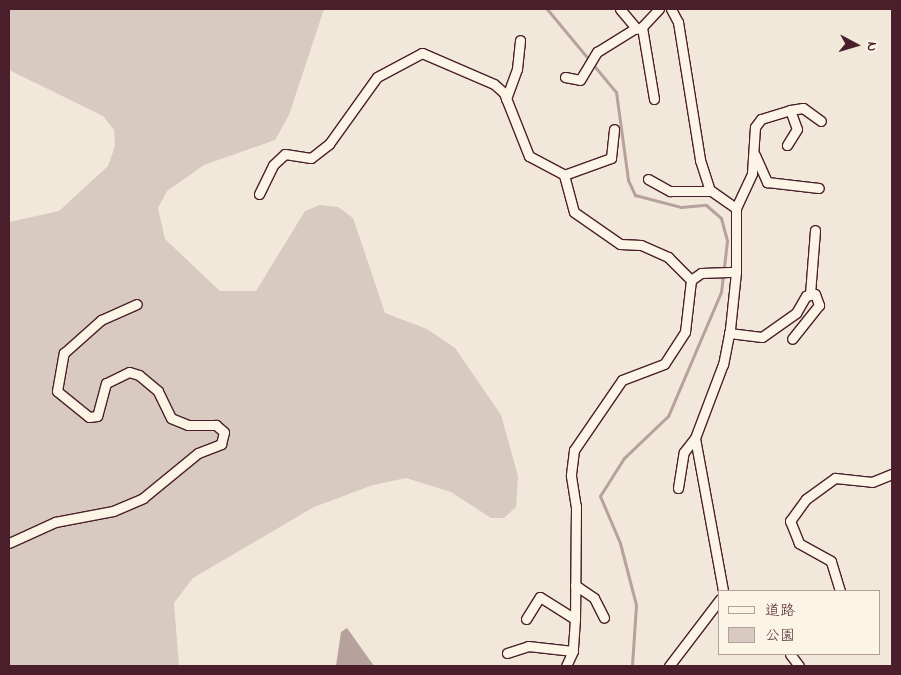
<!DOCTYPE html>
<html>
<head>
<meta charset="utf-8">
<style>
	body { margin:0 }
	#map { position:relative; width:901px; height:675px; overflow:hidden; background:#f1e8da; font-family:"Indie Flower","Klee One",sans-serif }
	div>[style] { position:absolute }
	.green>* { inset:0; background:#d8cac0 }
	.water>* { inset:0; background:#b6a19c }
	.stream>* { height:3px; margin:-1.5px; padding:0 1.5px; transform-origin:1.5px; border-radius:1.5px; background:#b6a19c }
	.roads { filter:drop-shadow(1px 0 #4a1f2b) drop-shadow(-1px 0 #4a1f2b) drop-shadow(0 1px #4a1f2b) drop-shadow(0 -1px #4a1f2b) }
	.street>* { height:9px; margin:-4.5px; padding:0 4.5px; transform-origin:4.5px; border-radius:4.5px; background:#fcf5e5 }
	span { translate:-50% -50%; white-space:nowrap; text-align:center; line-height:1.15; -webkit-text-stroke:4.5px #fcf5e5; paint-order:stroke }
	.frame { position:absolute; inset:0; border:10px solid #4a1f2b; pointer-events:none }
	.legend { position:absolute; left:718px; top:590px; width:162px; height:65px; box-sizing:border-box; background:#fcf5e5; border:1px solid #b59f9b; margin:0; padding:6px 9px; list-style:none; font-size:15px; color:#4a1f2b }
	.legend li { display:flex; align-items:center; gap:10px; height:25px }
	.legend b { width:25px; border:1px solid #b59f9b }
	.north { position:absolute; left:831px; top:20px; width:50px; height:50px; -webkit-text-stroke:4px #fcf5e5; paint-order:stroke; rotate:96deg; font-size:14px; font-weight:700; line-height:20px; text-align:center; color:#4a1f2b }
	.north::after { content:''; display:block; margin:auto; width:18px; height:22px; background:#4a1f2b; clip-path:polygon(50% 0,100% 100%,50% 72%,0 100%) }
</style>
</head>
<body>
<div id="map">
	<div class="green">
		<div style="clip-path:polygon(9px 9px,324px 9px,289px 115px,275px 140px,204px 165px,167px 191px,158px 208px,165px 239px,220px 291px,256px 291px,305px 211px,320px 205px,338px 207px,353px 218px,385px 313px,427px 329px,455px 348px,501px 415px,518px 476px,516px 507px,504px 518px,491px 518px,451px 492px,406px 478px,373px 485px,314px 507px,193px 578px,174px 603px,179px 666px,9px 666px,9px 222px,59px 211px,108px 166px,115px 146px,114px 130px,103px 116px,9px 70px)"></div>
	</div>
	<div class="water">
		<div style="clip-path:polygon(347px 628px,374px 666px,336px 666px,341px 632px)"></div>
	</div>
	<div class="stream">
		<div style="left:547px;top:9px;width:108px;rotate:50.3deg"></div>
		<div style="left:616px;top:92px;width:89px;rotate:82.2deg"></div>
		<div style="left:628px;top:180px;width:17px;rotate:65deg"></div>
		<div style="left:635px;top:195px;width:48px;rotate:14.6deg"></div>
		<div style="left:681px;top:207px;width:25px;rotate:-5deg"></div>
		<div style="left:706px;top:205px;width:20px;rotate:41deg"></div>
		<div style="left:721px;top:218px;width:24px;rotate:75deg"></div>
		<div style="left:727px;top:241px;width:51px;rotate:96.7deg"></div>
		<div style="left:721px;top:292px;width:135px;rotate:113.1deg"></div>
		<div style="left:668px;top:416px;width:61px;rotate:136.3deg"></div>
		<div style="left:624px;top:458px;width:45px;rotate:122.3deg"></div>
		<div style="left:600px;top:496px;width:51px;rotate:66.9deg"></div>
		<div style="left:620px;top:543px;width:64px;rotate:75.5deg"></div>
		<div style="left:636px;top:605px;width:61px;rotate:93.8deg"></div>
	</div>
	<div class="roads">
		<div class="street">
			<div style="left:620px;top:9px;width:26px;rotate:50deg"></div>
			<div style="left:671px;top:9px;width:15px;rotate:62deg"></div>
			<div style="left:678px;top:22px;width:140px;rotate:80.9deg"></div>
			<div style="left:700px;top:160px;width:32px;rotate:72deg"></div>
			<div style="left:710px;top:190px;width:32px;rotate:35deg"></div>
			<div style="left:736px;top:208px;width:64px;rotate:90deg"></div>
			<div style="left:736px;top:272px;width:57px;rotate:96deg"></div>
			<div style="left:730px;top:329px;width:36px;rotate:101deg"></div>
			<div style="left:723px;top:364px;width:79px;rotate:110.7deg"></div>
			<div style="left:695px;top:438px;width:156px;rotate:79.6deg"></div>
			<div style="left:565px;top:77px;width:15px;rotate:11deg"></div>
			<div style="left:580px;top:80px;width:33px;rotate:-59deg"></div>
			<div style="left:597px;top:52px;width:44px;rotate:-31.9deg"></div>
			<div style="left:506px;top:99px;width:32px;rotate:-70deg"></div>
			<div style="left:517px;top:69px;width:29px;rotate:-84deg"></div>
			<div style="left:654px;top:99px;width:73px;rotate:-99.5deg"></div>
			<div style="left:642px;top:27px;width:25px;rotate:-47deg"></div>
			<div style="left:790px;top:110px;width:13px;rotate:-9deg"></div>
			<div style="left:803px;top:108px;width:22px;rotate:36deg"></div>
			<div style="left:755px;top:155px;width:30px;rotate:66deg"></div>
			<div style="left:767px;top:182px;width:52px;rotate:6.6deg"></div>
			<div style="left:564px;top:175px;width:50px;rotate:-19.9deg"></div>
			<div style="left:611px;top:158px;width:29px;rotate:-84deg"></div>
			<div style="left:648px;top:179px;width:25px;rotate:29deg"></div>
			<div style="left:670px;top:191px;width:41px"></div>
			<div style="left:259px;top:194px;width:32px;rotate:-64deg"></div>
			<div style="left:273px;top:165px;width:16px;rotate:-43deg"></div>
			<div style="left:285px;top:154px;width:26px;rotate:9deg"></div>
			<div style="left:311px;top:158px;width:23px;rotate:-38deg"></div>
			<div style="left:329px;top:144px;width:82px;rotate:-54.4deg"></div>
			<div style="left:377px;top:77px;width:51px;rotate:-28.1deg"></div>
			<div style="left:422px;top:53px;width:78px;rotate:23.3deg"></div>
			<div style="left:494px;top:84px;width:13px;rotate:42deg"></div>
			<div style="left:504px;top:93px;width:68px;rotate:68.4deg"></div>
			<div style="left:529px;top:156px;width:40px;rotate:28deg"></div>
			<div style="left:564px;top:175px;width:38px;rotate:75deg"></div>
			<div style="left:574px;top:212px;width:56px;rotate:34.8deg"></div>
			<div style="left:620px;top:244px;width:21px;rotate:3deg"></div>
			<div style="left:641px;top:245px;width:30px;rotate:24deg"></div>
			<div style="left:668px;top:257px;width:33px;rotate:45deg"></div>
			<div style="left:691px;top:280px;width:52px;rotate:96.6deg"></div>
			<div style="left:685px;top:332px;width:38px;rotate:123deg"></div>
			<div style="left:664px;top:364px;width:45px;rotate:159.1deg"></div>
			<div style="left:622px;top:380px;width:85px;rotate:124.4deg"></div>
			<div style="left:574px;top:450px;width:26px;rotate:97deg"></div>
			<div style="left:571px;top:476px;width:30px;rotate:81deg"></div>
			<div style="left:576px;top:506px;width:113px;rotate:90.5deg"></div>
			<div style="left:575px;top:619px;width:32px;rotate:94deg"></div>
			<div style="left:573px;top:651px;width:17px;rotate:115deg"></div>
			<div style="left:736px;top:208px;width:38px;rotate:-65deg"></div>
			<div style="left:752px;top:173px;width:46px;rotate:-86.3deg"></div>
			<div style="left:755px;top:127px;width:10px;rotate:-53deg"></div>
			<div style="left:761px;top:119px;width:30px;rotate:-17deg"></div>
			<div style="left:790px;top:110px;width:20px;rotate:70deg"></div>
			<div style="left:797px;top:129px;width:19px;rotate:122deg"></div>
			<div style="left:691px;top:280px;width:12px;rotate:-35deg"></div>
			<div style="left:701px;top:273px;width:35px;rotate:-2deg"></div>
			<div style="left:810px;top:294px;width:64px;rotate:-85.5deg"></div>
			<div style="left:729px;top:333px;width:33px;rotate:7deg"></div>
			<div style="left:762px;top:337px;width:42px;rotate:-35.2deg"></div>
			<div style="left:796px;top:313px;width:20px;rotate:-60deg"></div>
			<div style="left:806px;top:296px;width:9px;rotate:-13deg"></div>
			<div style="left:815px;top:294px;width:12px;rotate:70deg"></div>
			<div style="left:819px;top:305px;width:43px;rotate:128.5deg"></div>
			<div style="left:678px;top:488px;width:36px;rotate:-81deg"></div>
			<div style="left:684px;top:452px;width:18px;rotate:-52deg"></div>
			<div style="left:9px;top:543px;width:51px;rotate:-24.5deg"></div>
			<div style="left:55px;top:522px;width:59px;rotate:-10.7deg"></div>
			<div style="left:113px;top:511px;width:33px;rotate:-23deg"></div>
			<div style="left:143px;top:498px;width:71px;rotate:-39.3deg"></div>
			<div style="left:198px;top:453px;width:25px;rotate:-21deg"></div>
			<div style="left:221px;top:444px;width:12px;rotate:-76deg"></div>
			<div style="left:224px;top:432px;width:11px;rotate:-139deg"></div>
			<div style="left:216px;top:425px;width:28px;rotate:180deg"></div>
			<div style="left:188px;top:425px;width:18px;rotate:-158deg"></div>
			<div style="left:171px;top:418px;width:30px;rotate:-116deg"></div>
			<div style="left:158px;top:391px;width:25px;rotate:-140deg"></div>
			<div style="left:139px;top:375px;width:10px;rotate:-163deg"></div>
			<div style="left:129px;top:372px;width:25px;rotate:154deg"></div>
			<div style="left:106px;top:383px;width:34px;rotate:105deg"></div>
			<div style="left:97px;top:416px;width:8px;rotate:173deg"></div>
			<div style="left:89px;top:417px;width:41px;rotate:-140.9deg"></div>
			<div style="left:57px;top:391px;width:39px;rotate:-80deg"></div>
			<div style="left:64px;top:353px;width:50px;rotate:-41.7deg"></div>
			<div style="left:101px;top:320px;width:39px;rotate:-24deg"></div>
			<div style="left:575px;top:585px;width:23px;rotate:34deg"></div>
			<div style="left:594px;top:598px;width:22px;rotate:63deg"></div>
			<div style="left:840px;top:591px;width:31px;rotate:-107deg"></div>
			<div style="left:831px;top:561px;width:37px;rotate:-151deg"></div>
			<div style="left:799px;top:543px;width:24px;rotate:-112deg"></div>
			<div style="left:790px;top:521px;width:27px;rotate:-54deg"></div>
			<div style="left:806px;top:499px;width:36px;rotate:-36deg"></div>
			<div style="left:835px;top:478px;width:37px;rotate:6deg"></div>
			<div style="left:872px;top:482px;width:22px;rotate:-22deg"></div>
			<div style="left:526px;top:619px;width:26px;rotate:-58deg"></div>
			<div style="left:540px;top:597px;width:41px;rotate:32.2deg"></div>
			<div style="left:507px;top:653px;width:22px;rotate:-18deg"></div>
			<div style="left:528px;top:646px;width:45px;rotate:6.3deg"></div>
			<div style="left:790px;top:654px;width:15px;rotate:53deg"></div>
			<div style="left:669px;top:666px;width:84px;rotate:-52.7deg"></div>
		</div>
	</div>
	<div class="frame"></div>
	<ul class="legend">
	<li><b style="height:6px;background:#fcf5e5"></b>道路</li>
	<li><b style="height:14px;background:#d8cac0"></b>公園</li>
	</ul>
	<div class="north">N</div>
</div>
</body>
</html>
